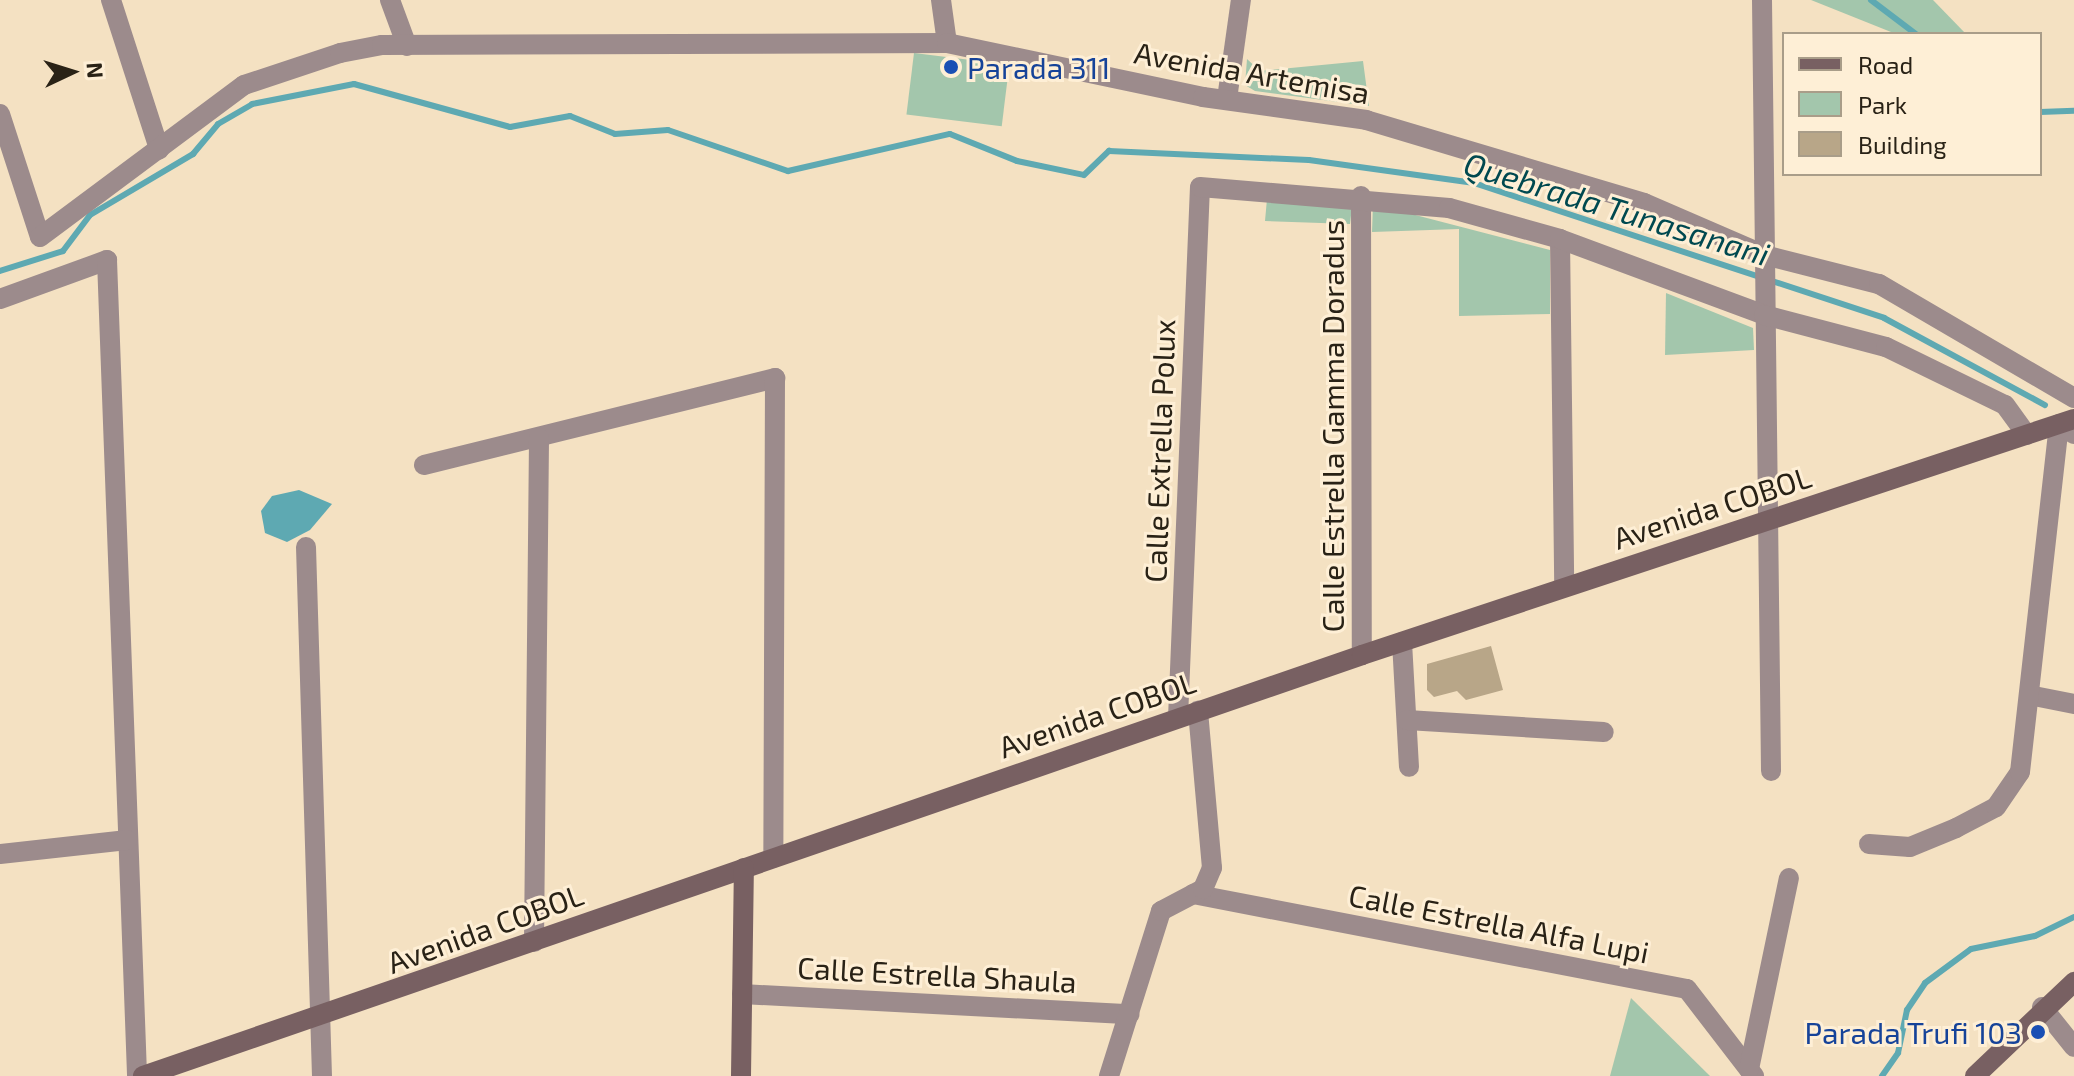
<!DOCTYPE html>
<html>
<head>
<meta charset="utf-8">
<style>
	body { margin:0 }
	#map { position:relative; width:2074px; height:1076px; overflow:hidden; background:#f4e1c2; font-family:"Exo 2",sans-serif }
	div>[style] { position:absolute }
	.green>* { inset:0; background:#a3c6ac; transform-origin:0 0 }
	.water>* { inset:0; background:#5ea9b2 }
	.stream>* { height:6px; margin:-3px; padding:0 3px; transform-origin:3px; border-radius:3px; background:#5ea9b2 }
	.building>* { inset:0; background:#b8a688 }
	.street>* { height:20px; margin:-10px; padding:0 10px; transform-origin:10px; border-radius:10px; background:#9c8b8c }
	.secondary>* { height:20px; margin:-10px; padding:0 10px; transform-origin:10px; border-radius:10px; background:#786062 }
	.dots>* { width:22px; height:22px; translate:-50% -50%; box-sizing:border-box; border:4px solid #feefd6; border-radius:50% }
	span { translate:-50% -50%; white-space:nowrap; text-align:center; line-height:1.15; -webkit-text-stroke:6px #feefd6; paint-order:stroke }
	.transit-label { font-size:30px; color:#164399 }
	.left { translate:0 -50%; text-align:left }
	.right { translate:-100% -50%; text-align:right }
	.street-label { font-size:30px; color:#292216 }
	.water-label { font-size:32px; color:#004950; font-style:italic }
	.legend { position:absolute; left:1782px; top:32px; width:260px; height:144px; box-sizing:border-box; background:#feefd6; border:2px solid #a99d89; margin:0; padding:10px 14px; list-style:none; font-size:24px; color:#292216 }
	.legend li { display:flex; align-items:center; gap:16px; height:40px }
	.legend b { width:40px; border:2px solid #a99d89 }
	.north { position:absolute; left:32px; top:32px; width:80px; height:80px; -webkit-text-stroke:6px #feefd6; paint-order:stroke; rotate:86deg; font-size:22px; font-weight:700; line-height:32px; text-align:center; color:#292216 }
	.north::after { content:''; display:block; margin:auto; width:28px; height:36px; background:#292216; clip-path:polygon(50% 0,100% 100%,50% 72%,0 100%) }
</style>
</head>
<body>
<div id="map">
	<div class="green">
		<div style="clip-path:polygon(1811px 0,1933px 0,1966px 34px,1896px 34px)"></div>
		<div style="left:914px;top:53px;width:96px;height:62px;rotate:7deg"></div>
		<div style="clip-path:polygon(1247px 59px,1260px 71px,1363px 61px,1369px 106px,1255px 91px,1245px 85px)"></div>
		<div style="clip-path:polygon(1267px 199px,1352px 207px,1350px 224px,1265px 221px)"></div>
		<div style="clip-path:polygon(1373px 204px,1550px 250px,1550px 314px,1459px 316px,1459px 229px,1372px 232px)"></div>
		<div style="clip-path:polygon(1666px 293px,1753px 328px,1754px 350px,1665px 355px)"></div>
		<div style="clip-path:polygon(1631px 998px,1710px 1076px,1610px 1076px)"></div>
	</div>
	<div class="water">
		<div style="clip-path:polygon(299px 490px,332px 504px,310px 530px,287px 542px,265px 533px,261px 511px,272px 496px)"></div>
	</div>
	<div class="stream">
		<div style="left:1871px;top:0;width:56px;rotate:37.1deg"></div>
		<div style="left:2040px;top:112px;width:34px;rotate:-2deg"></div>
		<div style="left:0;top:271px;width:66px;rotate:-17.6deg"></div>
		<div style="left:63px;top:251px;width:45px;rotate:-53.1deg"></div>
		<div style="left:90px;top:215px;width:120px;rotate:-30.6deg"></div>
		<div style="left:193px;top:154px;width:39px;rotate:-50deg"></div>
		<div style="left:218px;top:124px;width:39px;rotate:-30deg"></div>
		<div style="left:252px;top:104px;width:104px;rotate:-11.1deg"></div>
		<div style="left:354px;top:84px;width:162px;rotate:15.4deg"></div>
		<div style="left:510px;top:127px;width:61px;rotate:-10.4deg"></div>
		<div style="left:570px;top:116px;width:48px;rotate:21.8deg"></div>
		<div style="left:615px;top:134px;width:53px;rotate:-4.3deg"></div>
		<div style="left:668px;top:130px;width:127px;rotate:18.9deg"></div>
		<div style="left:788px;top:171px;width:166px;rotate:-12.9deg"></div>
		<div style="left:950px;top:134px;width:72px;rotate:21.9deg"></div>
		<div style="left:1017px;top:161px;width:68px;rotate:11.8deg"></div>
		<div style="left:1084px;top:175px;width:35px;rotate:-44deg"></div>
		<div style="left:1109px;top:151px;width:200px;rotate:2.6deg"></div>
		<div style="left:1309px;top:160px;width:167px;rotate:7.9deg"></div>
		<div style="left:1474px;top:183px;width:432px;rotate:18.2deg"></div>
		<div style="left:1884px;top:318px;width:183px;rotate:28.4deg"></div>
		<div style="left:1882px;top:1076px;width:28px;rotate:-55deg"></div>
		<div style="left:1898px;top:1053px;width:44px;rotate:-78.2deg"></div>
		<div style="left:1907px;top:1010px;width:32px;rotate:-56deg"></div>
		<div style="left:1925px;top:983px;width:57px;rotate:-36.5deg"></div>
		<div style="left:1971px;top:949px;width:65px;rotate:-11.5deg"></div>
		<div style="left:2035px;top:936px;width:43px;rotate:-26deg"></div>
	</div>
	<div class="building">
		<div style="clip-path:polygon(1491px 646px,1503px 690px,1466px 700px,1457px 691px,1434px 697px,1427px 690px,1427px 664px)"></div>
	</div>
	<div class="street">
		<div style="left:111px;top:0;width:157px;rotate:72.1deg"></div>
		<div style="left:390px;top:0;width:49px;rotate:69.7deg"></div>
		<div style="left:941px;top:0;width:43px;rotate:82.1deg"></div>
		<div style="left:1762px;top:0;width:771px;rotate:89.33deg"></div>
		<div style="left:1227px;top:99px;width:100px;rotate:-82deg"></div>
		<div style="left:0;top:114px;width:129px;rotate:72deg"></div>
		<div style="left:40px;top:237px;width:254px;rotate:-36.7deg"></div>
		<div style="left:244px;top:85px;width:101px;rotate:-18.4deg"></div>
		<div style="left:340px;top:53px;width:43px;rotate:-10.8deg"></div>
		<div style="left:382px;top:45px;width:565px;rotate:-0.2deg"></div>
		<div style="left:947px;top:43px;width:262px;rotate:11.9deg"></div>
		<div style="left:1203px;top:97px;width:165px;rotate:8deg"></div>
		<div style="left:1366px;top:120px;width:290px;rotate:16.6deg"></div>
		<div style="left:1644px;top:203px;width:131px;rotate:23.4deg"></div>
		<div style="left:1764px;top:255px;width:119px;rotate:14.2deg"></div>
		<div style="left:1879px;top:284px;width:226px;rotate:30.3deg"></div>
		<div style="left:1361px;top:196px;width:459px;rotate:89.9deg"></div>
		<div style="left:1560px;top:239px;width:348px;rotate:89.3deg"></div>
		<div style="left:0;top:299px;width:114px;rotate:-20deg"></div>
		<div style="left:107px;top:260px;width:817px;rotate:87.89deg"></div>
		<div style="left:424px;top:465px;width:362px;rotate:-13.9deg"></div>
		<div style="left:775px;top:378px;width:480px;rotate:90.2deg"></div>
		<div style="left:306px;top:547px;width:529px;rotate:88.27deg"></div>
		<div style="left:1402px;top:642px;width:125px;rotate:86.8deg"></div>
		<div style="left:2029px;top:695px;width:46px;rotate:11.3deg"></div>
		<div style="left:1178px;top:718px;width:531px;rotate:-87.63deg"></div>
		<div style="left:1200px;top:187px;width:250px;rotate:4.8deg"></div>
		<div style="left:1449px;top:208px;width:115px;rotate:15.6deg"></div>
		<div style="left:1560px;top:239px;width:218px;rotate:20.4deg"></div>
		<div style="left:1764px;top:315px;width:126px;rotate:14.7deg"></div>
		<div style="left:1886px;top:347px;width:132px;rotate:26deg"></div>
		<div style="left:2005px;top:405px;width:37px;rotate:54deg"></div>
		<div style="left:1407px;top:720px;width:197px;rotate:3.5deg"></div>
		<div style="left:1869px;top:844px;width:41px;rotate:4.2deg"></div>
		<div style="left:1910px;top:847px;width:50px;rotate:-22.4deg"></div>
		<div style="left:1956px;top:828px;width:45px;rotate:-27.7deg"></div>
		<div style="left:1996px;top:807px;width:42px;rotate:-55.6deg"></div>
		<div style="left:2020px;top:772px;width:350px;rotate:-83.6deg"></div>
		<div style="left:2059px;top:424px;width:18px;rotate:34deg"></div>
		<div style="left:0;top:854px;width:128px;rotate:-6.3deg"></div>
		<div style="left:1193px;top:894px;width:503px;rotate:10.89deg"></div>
		<div style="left:1687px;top:989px;width:110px;rotate:52.4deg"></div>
		<div style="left:534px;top:942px;width:504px;rotate:-89.43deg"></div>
		<div style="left:742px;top:994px;width:388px;rotate:3deg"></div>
		<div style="left:2042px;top:1007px;width:51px;rotate:51.3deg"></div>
		<div style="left:1749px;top:1069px;width:195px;rotate:-78.2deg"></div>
		<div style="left:1109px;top:1076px;width:173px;rotate:-72.5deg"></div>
		<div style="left:1161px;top:911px;width:47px;rotate:-27.6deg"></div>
		<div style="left:1203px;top:889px;width:23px;rotate:-67deg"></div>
		<div style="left:1212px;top:868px;width:158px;rotate:-95.1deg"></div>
	</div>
	<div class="secondary">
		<div style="left:143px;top:1076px;width:1290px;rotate:-19.05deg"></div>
		<div style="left:1362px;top:655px;width:750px;rotate:-18.34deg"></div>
		<div style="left:741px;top:1076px;width:208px;rotate:-89.2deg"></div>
		<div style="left:1975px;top:1076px;width:137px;rotate:-43.5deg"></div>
	</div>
	<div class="dots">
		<div style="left:951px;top:67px;background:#1a4fb4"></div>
		<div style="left:2038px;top:1032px;background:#1a4fb4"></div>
	</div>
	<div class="transit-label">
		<span class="left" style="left:967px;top:67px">Parada 311</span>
		<span class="right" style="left:2022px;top:1032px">Parada Trufi 103</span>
	</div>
	<div class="street-label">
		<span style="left:1252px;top:72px;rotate:10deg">Avenida Artemisa</span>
		<span style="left:1332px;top:426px;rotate:-90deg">Calle Estrella Gamma Doradus</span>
		<span style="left:1159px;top:451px;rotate:-88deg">Calle Extrella Polux</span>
		<span style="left:1712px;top:507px;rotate:-18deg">Avenida COBOL</span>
		<span style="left:1097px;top:714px;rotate:-19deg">Avenida COBOL</span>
		<span style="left:1499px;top:923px;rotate:11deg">Calle Estrella Alfa Lupi</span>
		<span style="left:485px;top:928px;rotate:-20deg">Avenida COBOL</span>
		<span style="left:937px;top:974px;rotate:3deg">Calle Estrella Shaula</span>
	</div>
	<div class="water-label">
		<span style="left:1617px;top:208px;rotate:17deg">Quebrada Tunasanani</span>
	</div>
	<ul class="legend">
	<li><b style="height:10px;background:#786062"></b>Road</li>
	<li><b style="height:22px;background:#a3c6ac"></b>Park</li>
	<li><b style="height:22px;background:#b8a688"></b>Building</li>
	</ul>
	<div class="north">N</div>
</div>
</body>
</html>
